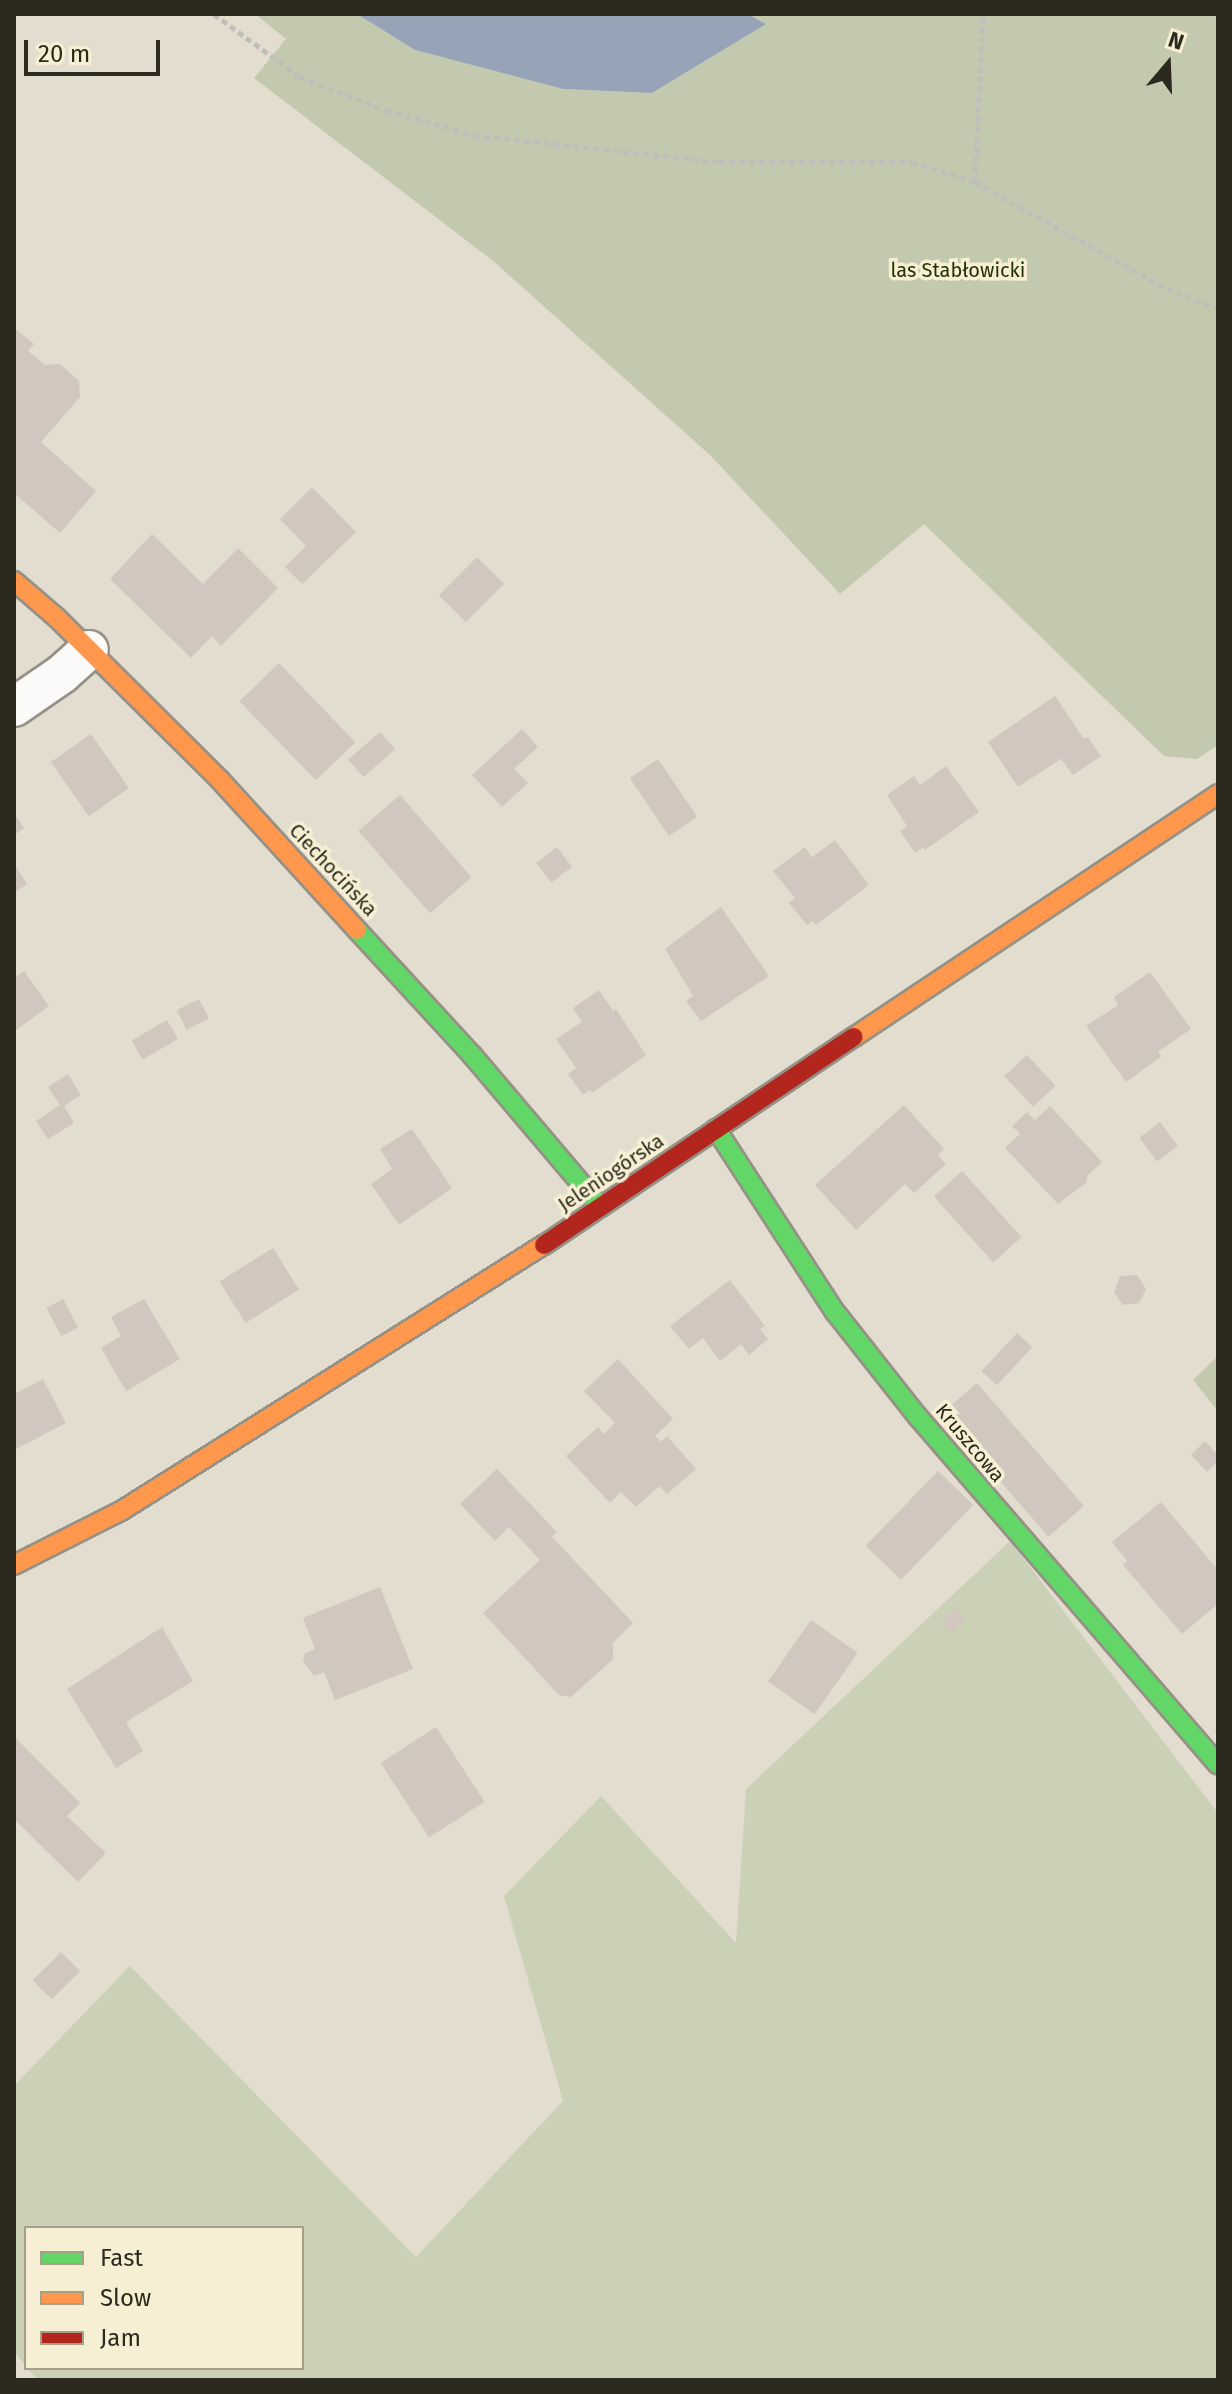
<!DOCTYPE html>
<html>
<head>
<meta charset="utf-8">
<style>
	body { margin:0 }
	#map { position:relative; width:1232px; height:2394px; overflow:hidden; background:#e2ddce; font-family:"Fira Sans",sans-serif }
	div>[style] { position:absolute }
	.green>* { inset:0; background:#cad1b7 }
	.forest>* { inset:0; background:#c2c9ae }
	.water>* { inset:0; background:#97a4b8 }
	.building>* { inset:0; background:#d1c7bf; transform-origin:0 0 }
	.path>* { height:5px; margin-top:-2.5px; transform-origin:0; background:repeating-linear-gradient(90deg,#c0beb9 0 6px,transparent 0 10px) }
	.roads { filter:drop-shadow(2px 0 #959186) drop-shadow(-2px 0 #959186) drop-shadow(0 2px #959186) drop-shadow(0 -2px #959186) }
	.street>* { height:38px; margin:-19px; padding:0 19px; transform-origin:19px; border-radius:19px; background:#fbfaf8 }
	.fast>* { height:18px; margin:-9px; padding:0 9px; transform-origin:9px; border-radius:9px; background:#63d668 }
	.slow>* { height:18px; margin:-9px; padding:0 9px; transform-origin:9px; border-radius:9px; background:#ff974d }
	.jam>* { height:18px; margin:-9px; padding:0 9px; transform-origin:9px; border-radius:9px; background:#b3261e }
	span { translate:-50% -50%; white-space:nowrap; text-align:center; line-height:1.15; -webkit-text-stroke:7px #f7efd3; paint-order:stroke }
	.park-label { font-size:20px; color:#223205 }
	.street-label { font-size:20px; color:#2c291e }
	.frame { position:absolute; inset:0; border:16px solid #2c291e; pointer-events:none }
	.legend { position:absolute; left:24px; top:2226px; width:280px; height:144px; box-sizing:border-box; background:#f7efd3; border:2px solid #a6a08b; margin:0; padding:10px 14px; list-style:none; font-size:24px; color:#2c291e }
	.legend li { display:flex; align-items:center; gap:16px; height:40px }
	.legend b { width:40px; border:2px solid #a6a08b }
	.north { position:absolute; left:1128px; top:24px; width:80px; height:80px; -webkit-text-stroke:6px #f7efd3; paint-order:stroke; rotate:19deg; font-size:22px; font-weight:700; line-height:32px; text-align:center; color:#2c291e }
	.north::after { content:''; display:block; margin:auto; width:28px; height:36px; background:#2c291e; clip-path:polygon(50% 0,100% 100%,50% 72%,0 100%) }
	.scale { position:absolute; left:24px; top:40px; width:136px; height:36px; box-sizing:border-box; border:4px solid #2c291e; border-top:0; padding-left:10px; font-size:24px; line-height:28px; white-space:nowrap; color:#2c291e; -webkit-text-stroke:6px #f7efd3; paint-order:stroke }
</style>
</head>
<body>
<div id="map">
	<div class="green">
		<div style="clip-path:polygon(1010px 1541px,1218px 1813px,1218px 2380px,38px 2380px,27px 2368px,302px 2368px,302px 2228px,26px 2228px,26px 2366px,14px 2352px,14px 2086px,130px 1966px,416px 2257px,563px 2101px,504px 1896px,601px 1796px,736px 1943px,746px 1789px)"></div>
	</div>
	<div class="forest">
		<div style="clip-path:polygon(255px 14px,357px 14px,415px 50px,563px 89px,652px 93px,766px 24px,748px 14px,1218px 14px,1218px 745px,1197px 759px,1164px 756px,924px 524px,840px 594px,710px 455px,492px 260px,254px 78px,286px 39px)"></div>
		<div style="clip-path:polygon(1218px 1356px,1218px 1411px,1193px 1380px)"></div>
	</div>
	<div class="water">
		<div style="clip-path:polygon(357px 14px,748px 14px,766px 24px,652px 93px,563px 89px,415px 50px)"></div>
	</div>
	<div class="building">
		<div style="clip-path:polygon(14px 328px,34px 344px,28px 351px,45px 365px,60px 364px,79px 381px,80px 397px,41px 442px,96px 491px,60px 533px,14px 493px)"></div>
		<div style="clip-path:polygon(312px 487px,356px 532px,302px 584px,285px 567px,306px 546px,280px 519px)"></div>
		<div style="clip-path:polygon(152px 534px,203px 584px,238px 548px,278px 588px,221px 646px,212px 636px,191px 658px,110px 579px)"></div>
		<div style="left:477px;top:557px;width:38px;height:54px;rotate:45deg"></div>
		<div style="left:279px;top:663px;width:110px;height:55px;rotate:46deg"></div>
		<div style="clip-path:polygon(1055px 696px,1084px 739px,1088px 737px,1101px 756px,1073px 775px,1061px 759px,1018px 787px,988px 742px)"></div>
		<div style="clip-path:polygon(522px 729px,538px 747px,514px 769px,528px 783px,502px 807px,472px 775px)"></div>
		<div style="left:380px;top:732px;width:23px;height:42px;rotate:49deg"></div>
		<div style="left:91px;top:734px;width:66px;height:49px;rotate:55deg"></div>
		<div style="left:658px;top:759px;width:70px;height:34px;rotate:56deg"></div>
		<div style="clip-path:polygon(946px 766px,979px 812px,925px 850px,923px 847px,915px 853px,900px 831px,907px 826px,887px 795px,914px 776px,920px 785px)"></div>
		<div style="left:400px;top:795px;width:109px;height:55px;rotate:49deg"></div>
		<div style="clip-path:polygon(14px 813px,24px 828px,14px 835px)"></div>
		<div style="clip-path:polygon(835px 840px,869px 885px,816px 925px,813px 921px,807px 925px,789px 903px,795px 898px,773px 871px,805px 847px,812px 857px)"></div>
		<div style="left:557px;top:847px;width:25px;height:26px;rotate:53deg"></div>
		<div style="clip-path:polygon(14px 864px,27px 884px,14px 893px)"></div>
		<div style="clip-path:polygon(721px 907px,769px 976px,701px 1021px,686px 1001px,693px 996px,665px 949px)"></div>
		<div style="clip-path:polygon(24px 971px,49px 1006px,16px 1030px,14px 978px)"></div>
		<div style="clip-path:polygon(1150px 972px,1191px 1029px,1158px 1052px,1161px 1057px,1126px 1082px,1086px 1026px,1118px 1005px,1114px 997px)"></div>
		<div style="clip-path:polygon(599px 990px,613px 1011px,616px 1009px,646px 1055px,592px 1093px,590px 1090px,583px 1095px,568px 1074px,576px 1068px,556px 1039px,582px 1022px,573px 1008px)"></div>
		<div style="left:199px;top:999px;width:22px;height:25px;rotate:63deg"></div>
		<div style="left:167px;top:1020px;width:22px;height:41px;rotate:60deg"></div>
		<div style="left:1027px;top:1055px;width:42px;height:31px;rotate:47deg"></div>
		<div style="clip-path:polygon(68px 1074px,81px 1095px,64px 1106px,74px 1123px,48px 1139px,36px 1121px,60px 1105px,48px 1087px)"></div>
		<div style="clip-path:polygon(904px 1105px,944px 1149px,938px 1155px,946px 1164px,914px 1193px,905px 1184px,856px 1230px,815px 1185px)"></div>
		<div style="clip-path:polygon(1050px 1106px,1102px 1162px,1087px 1176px,1087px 1182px,1058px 1204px,1005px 1148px,1020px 1134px,1012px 1126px,1027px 1112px,1035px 1120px)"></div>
		<div style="left:1160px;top:1122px;width:30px;height:26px;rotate:53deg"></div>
		<div style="clip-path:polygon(412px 1129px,452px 1188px,399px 1225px,371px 1184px,392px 1169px,380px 1149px)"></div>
		<div style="left:962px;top:1171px;width:89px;height:38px;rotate:48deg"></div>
		<div style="left:273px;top:1248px;width:49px;height:63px;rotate:58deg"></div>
		<div style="clip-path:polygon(1137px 1275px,1146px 1289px,1139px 1303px,1123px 1305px,1114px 1292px,1120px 1276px)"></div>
		<div style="clip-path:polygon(730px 1280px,765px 1326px,760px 1329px,768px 1339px,749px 1355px,741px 1344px,720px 1361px,703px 1338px,689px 1349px,670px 1326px)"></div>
		<div style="left:63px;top:1299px;width:32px;height:19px;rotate:62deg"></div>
		<div style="clip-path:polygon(144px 1299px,180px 1359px,126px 1391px,101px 1348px,121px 1336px,111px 1317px)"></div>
		<div style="left:1017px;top:1333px;width:21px;height:52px;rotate:43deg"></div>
		<div style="clip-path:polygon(618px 1359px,673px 1419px,655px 1436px,661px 1442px,667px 1436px,696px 1469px,667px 1494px,659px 1486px,636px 1507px,621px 1492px,610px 1503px,566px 1456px,598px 1427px,604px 1434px,615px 1423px,584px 1391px)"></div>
		<div style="clip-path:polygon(43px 1379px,66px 1423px,14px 1450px,14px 1394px)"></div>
		<div style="left:977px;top:1383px;width:163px;height:47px;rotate:49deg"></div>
		<div style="clip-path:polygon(1205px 1441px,1218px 1455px,1218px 1461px,1207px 1472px,1191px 1455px)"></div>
		<div style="clip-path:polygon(497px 1469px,557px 1532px,552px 1537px,558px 1543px,633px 1623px,613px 1643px,613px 1659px,571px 1697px,559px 1695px,483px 1613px,540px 1560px,509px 1527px,495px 1541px,460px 1504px)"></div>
		<div style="left:938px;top:1471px;width:49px;height:104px;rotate:44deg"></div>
		<div style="clip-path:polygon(1161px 1502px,1218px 1570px,1218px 1604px,1182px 1634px,1123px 1565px,1127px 1561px,1112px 1542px)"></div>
		<div style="clip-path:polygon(380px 1587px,413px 1669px,335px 1700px,324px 1672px,314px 1676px,303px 1661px,305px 1653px,315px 1649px,303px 1618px)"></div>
		<div style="left:955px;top:1608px;width:15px;height:21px;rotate:42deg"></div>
		<div style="left:811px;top:1620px;width:57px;height:75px;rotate:35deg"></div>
		<div style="clip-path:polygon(162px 1627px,193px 1681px,126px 1722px,143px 1751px,116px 1768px,67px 1689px)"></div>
		<div style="left:436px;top:1727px;width:89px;height:66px;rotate:57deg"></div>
		<div style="clip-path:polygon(14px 1736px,80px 1803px,67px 1816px,106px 1853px,78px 1882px,14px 1819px)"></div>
		<div style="left:61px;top:1952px;width:27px;height:40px;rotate:45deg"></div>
	</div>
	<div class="path">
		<div style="left:214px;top:14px;width:107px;rotate:36.2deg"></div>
		<div style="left:300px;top:77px;width:92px;rotate:21deg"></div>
		<div style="left:386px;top:110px;width:91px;rotate:15.9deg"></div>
		<div style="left:474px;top:135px;width:246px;rotate:6.3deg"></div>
		<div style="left:719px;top:162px;width:193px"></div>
		<div style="left:912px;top:162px;width:66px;rotate:17.6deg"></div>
		<div style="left:975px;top:182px;width:220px;rotate:29.1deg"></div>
		<div style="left:1167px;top:289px;width:54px;rotate:20.4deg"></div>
		<div style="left:975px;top:182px;width:168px;rotate:-87.3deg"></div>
	</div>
	<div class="roads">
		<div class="street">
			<div style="left:14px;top:707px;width:58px;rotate:-34.5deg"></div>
			<div style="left:62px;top:674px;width:36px;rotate:-42deg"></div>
		</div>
		<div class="fast">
			<div style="left:357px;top:930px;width:170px;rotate:47.4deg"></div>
			<div style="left:472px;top:1055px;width:199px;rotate:49.7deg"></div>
			<div style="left:716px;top:1129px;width:218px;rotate:57deg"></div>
			<div style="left:835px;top:1312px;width:134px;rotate:51.7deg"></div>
			<div style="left:918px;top:1417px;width:459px;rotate:49.2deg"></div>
		</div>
		<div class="slow">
			<div style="left:14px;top:581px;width:55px;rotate:40.6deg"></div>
			<div style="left:56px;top:617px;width:231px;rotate:44.8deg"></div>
			<div style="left:220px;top:780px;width:203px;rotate:47.6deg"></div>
			<div style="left:854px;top:1037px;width:438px;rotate:-33.7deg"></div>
			<div style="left:14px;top:1565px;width:120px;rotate:-26.8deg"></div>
			<div style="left:121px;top:1511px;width:500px;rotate:-32.2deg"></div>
		</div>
		<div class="jam">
			<div style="left:544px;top:1245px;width:373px;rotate:-33.9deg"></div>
		</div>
	</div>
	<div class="park-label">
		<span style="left:958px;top:270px">las Stabłowicki</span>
	</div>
	<div class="street-label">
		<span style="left:333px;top:870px;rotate:47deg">Ciechocińska</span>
		<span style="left:611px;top:1173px;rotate:-34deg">Jeleniogórska</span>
		<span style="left:970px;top:1443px;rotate:50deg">Kruszcowa</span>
	</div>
	<div class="frame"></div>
	<ul class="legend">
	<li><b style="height:10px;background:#63d668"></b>Fast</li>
	<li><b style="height:10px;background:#ff974d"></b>Slow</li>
	<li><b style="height:10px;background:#b3261e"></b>Jam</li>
	</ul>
	<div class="north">N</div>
	<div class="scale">20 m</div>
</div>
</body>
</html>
